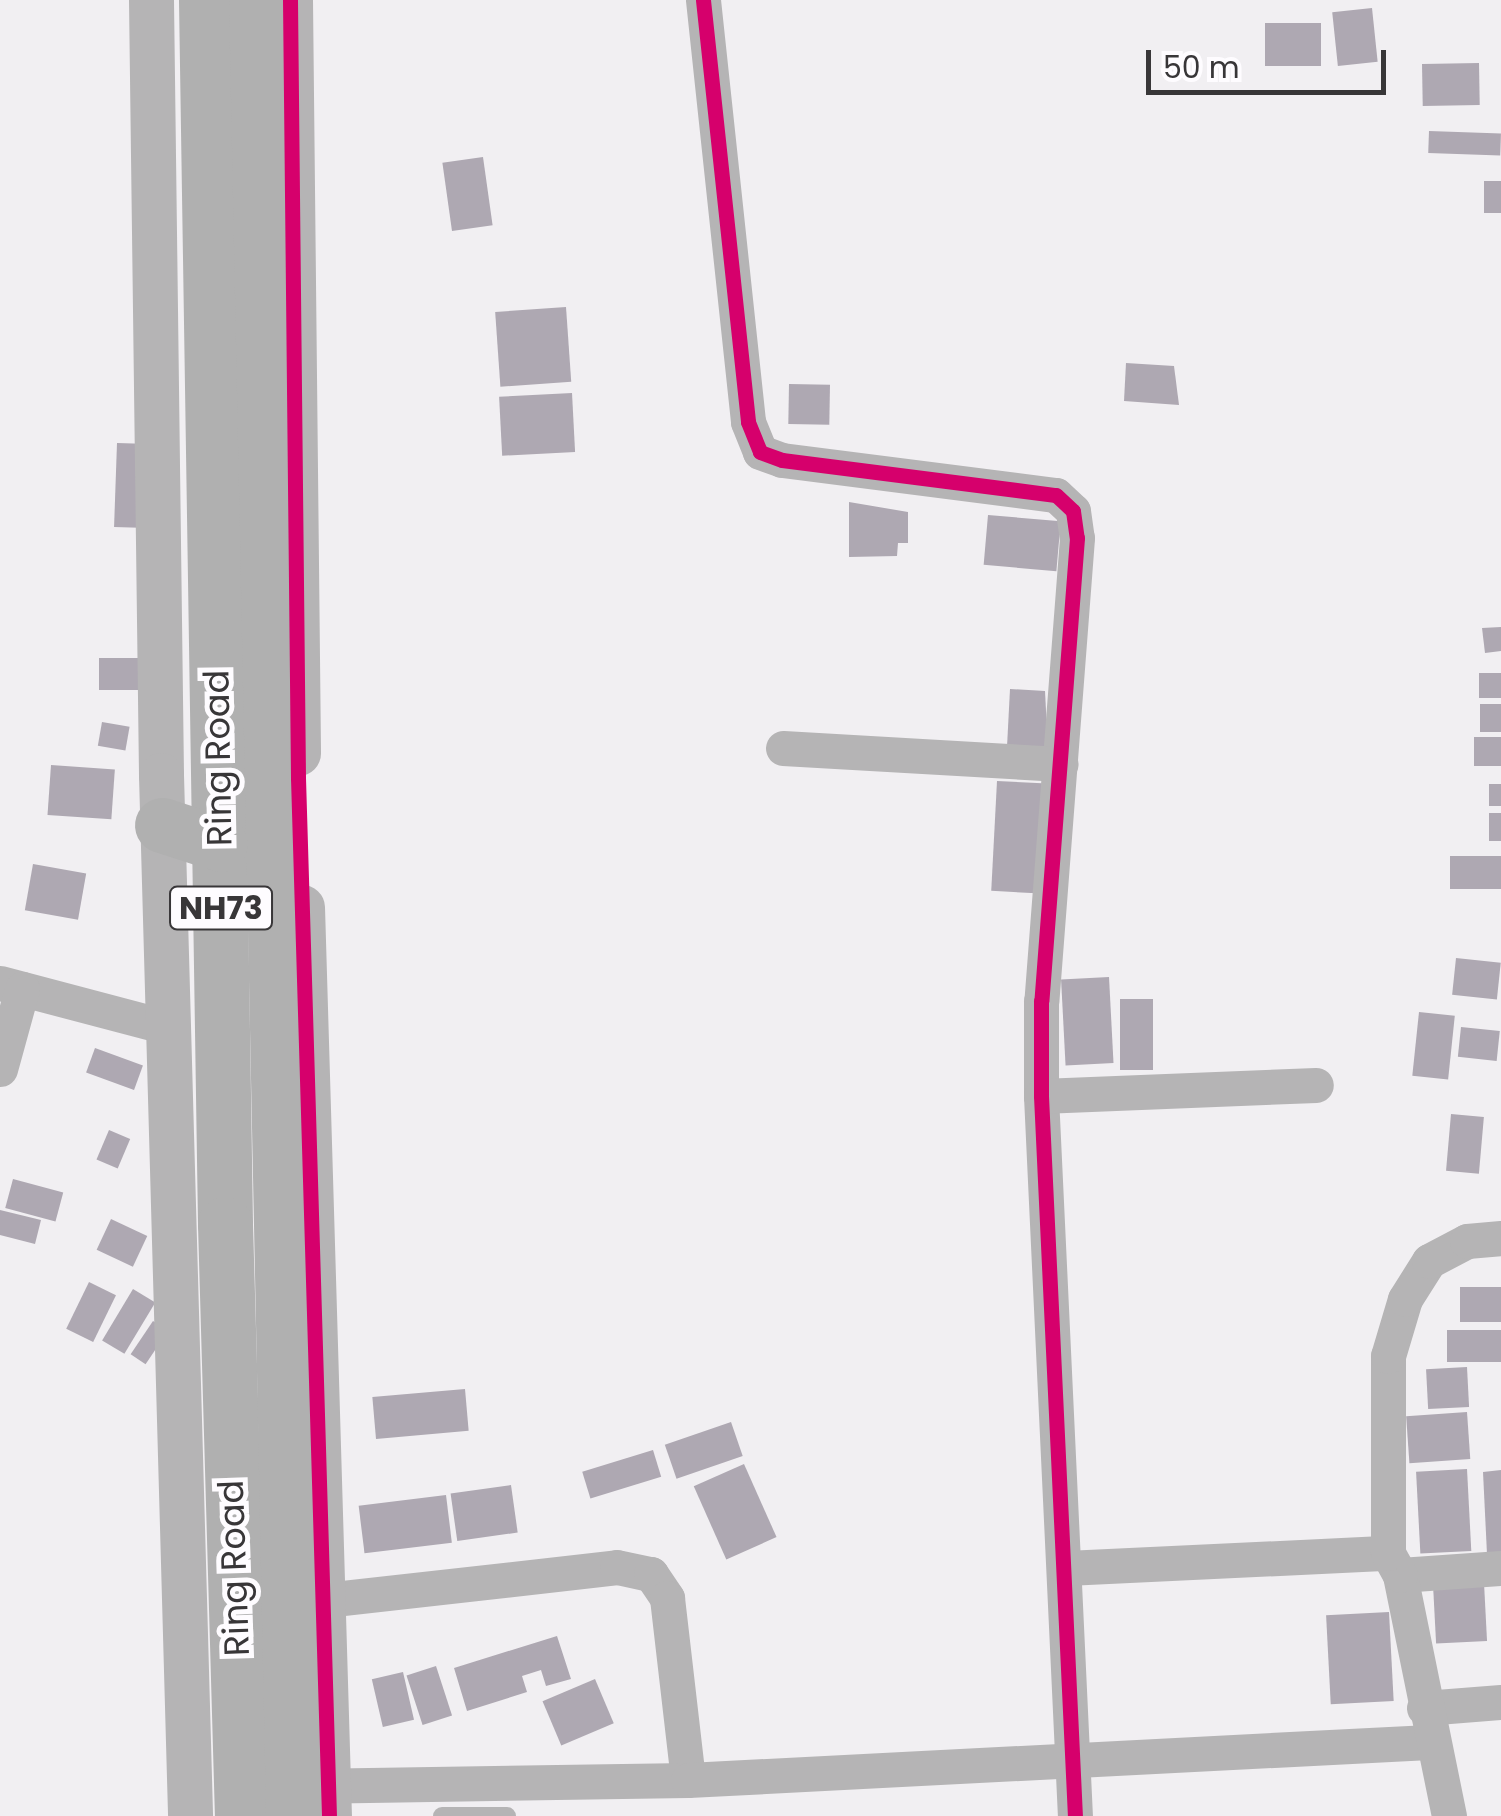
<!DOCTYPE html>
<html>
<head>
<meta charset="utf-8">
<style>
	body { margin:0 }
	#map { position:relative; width:1501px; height:1816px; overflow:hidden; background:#f1eff2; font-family:Poppins,sans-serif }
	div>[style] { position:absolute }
	.building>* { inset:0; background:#aea8b2; transform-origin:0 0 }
	.service>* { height:18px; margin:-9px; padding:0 9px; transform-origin:9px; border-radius:9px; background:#b5b4b5 }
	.minor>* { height:35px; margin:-17.5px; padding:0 17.5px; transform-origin:17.5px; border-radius:17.5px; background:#b5b4b5 }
	.tertiary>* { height:45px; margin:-22.5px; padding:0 22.5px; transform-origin:22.5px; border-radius:22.5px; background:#b5b4b5 }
	.trunk>* { height:55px; margin:-27.5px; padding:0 27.5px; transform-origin:27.5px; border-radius:27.5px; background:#b0b0b0 }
	.cycleway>* { height:15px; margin:-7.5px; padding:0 7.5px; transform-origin:7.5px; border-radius:7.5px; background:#d6006c }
	span { translate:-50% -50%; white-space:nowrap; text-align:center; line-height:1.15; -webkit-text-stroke:10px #fefcff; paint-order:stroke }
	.shield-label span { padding:2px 8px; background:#fefcff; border:2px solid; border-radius:8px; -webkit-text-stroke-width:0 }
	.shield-label { font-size:32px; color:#383638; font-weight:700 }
	.street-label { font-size:35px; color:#383638 }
	.scale { position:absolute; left:1146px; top:50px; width:240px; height:45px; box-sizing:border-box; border:5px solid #383638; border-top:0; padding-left:12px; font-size:30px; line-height:35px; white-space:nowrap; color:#383638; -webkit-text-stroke:8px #fefcff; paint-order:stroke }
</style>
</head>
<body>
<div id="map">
	<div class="building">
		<div style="left:1372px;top:8px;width:54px;height:40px;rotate:84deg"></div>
		<div style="left:1265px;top:23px;width:56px;height:43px"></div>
		<div style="left:1479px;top:63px;width:42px;height:57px;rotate:89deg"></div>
		<div style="left:1429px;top:131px;width:72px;height:22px;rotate:2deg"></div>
		<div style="left:483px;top:157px;width:69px;height:41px;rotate:82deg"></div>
		<div style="left:1484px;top:181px;width:17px;height:32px"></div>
		<div style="left:566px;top:307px;width:75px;height:71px;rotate:86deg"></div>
		<div style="clip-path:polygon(1126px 363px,1174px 366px,1179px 405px,1124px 401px)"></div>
		<div style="left:789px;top:384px;width:41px;height:40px;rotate:1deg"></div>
		<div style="left:572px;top:393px;width:59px;height:73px;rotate:87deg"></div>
		<div style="left:117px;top:443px;width:25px;height:84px;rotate:2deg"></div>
		<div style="clip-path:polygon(849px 502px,908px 512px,908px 543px,898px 543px,897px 556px,849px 557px)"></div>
		<div style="left:988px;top:515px;width:73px;height:50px;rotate:5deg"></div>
		<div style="clip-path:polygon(1501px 627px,1501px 651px,1485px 653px,1482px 628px)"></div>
		<div style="left:150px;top:658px;width:32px;height:51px;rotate:90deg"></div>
		<div style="left:1479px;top:673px;width:22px;height:25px"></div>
		<div style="clip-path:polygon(1010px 689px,1045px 691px,1048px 750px,1007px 747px)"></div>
		<div style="left:1501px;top:704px;width:28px;height:21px;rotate:90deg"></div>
		<div style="left:102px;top:722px;width:28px;height:24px;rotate:10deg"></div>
		<div style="left:1501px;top:737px;width:29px;height:27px;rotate:90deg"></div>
		<div style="left:51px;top:765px;width:64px;height:50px;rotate:4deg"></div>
		<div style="left:997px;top:781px;width:45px;height:110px;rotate:3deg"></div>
		<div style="left:1501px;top:784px;width:22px;height:12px;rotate:90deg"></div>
		<div style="left:1501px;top:813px;width:28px;height:12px;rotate:90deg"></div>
		<div style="left:1501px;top:856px;width:33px;height:51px;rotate:90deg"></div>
		<div style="left:33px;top:864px;width:54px;height:47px;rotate:10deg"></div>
		<div style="left:1456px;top:958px;width:45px;height:37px;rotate:6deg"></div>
		<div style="left:1109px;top:977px;width:86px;height:48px;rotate:87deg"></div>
		<div style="left:1120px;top:999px;width:33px;height:71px"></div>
		<div style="left:1419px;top:1012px;width:36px;height:64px;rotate:6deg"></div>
		<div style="left:1461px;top:1027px;width:39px;height:30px;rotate:6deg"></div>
		<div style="left:95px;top:1048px;width:51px;height:26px;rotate:20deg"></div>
		<div style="left:1451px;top:1114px;width:33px;height:57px;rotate:5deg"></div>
		<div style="left:109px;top:1130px;width:23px;height:32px;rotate:23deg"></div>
		<div style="left:13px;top:1179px;width:52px;height:30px;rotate:15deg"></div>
		<div style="clip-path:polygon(0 1210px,41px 1220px,35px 1244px,0 1235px)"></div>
		<div style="left:111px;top:1219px;width:40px;height:34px;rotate:25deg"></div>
		<div style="left:89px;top:1282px;width:30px;height:52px;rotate:26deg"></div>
		<div style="left:1501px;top:1287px;width:35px;height:41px;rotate:90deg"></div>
		<div style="left:133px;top:1289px;width:26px;height:60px;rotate:31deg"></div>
		<div style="left:153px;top:1321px;width:18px;height:40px;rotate:34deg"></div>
		<div style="left:1501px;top:1330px;width:32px;height:54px;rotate:90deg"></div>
		<div style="left:1467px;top:1367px;width:40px;height:41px;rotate:87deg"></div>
		<div style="left:465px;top:1389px;width:42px;height:93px;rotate:85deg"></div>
		<div style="left:1467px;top:1412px;width:47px;height:61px;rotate:86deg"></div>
		<div style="left:731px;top:1422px;width:36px;height:70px;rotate:71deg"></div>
		<div style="left:653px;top:1450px;width:28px;height:74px;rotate:73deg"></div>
		<div style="left:744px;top:1464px;width:80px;height:55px;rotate:66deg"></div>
		<div style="left:1467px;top:1469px;width:82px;height:51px;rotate:87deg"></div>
		<div style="clip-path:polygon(1501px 1470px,1501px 1553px,1487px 1554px,1483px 1472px)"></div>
		<div style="left:511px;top:1485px;width:48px;height:61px;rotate:82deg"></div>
		<div style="left:446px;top:1495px;width:48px;height:88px;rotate:83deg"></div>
		<div style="left:1484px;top:1583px;width:58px;height:51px;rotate:87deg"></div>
		<div style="left:1389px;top:1612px;width:89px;height:63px;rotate:87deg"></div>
		<div style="clip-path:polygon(557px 1636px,571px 1679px,546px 1686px,541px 1670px,522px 1676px,527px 1692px,467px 1711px,454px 1668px)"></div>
		<div style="left:436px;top:1666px;width:52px;height:31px;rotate:72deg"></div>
		<div style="left:403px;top:1672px;width:49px;height:32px;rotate:77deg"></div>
		<div style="left:595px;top:1679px;width:48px;height:57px;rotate:67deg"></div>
	</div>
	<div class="service">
		<div style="left:442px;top:1816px;width:65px"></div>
	</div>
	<div class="minor">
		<div style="left:703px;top:0;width:424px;rotate:83.9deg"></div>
		<div style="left:748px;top:422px;width:32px;rotate:68deg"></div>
		<div style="left:760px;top:452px;width:23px;rotate:20deg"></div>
		<div style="left:782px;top:460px;width:276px;rotate:7.3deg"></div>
		<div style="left:1056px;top:495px;width:23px;rotate:43deg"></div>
		<div style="left:1073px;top:511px;width:27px;rotate:82deg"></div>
		<div style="left:1077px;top:538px;width:464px;rotate:94.4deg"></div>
		<div style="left:1041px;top:1001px;width:95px;rotate:90deg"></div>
		<div style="left:1041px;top:1096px;width:721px;rotate:87.3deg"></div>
		<div style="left:783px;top:748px;width:278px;rotate:3.3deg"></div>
		<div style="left:0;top:983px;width:173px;rotate:14.8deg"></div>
		<div style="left:0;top:1069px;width:83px;rotate:-74.6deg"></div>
		<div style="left:1041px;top:1096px;width:275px;rotate:-2.3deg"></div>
		<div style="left:1066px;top:1568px;width:322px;rotate:-2.7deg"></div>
		<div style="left:1400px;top:1575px;width:101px;rotate:-4deg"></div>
		<div style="left:325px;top:1600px;width:294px;rotate:-6.4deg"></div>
		<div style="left:617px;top:1567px;width:35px;rotate:12deg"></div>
		<div style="left:651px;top:1574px;width:29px;rotate:56deg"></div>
		<div style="left:667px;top:1598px;width:183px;rotate:83.4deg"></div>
		<div style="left:1424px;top:1708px;width:77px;rotate:-4.5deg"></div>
		<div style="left:306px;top:1786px;width:382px;rotate:-0.9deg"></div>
		<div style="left:688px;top:1780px;width:742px;rotate:-2.94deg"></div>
		<div style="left:1449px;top:1816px;width:246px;rotate:-101.5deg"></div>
		<div style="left:1400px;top:1575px;width:25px;rotate:-119deg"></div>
		<div style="left:1388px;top:1553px;width:197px;rotate:-90deg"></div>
		<div style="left:1388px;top:1356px;width:59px;rotate:-73.4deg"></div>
		<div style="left:1405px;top:1299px;width:45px;rotate:-57.7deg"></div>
		<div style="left:1429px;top:1261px;width:43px;rotate:-27.8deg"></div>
		<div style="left:1467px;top:1241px;width:34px;rotate:-5deg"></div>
	</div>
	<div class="tertiary">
		<div style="left:151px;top:0;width:775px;rotate:89.26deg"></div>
		<div style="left:161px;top:775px;width:1041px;rotate:88.4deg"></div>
		<div style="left:290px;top:0;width:753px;rotate:89.39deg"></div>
		<div style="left:302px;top:907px;width:909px;rotate:88.3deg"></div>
	</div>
	<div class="trunk">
		<div style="left:206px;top:0;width:1224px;rotate:89.11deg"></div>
		<div style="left:225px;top:1224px;width:592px;rotate:88.36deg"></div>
		<div style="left:256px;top:0;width:1816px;rotate:88.83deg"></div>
		<div style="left:162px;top:825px;width:61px;rotate:18.1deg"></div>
	</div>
	<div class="cycleway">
		<div style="left:290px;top:0;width:778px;rotate:89.41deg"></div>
		<div style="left:298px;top:778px;width:1038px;rotate:88.29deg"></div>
		<div style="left:703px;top:0;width:424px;rotate:83.9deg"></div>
		<div style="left:748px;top:422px;width:32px;rotate:68deg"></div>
		<div style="left:760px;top:452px;width:23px;rotate:20deg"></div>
		<div style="left:782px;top:460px;width:276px;rotate:7.3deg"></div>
		<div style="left:1056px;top:495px;width:23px;rotate:43deg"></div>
		<div style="left:1073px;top:511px;width:27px;rotate:82deg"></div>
		<div style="left:1077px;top:538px;width:464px;rotate:94.4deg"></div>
		<div style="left:1041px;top:1001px;width:95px;rotate:90deg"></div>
		<div style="left:1041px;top:1096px;width:721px;rotate:87.3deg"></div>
	</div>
	<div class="shield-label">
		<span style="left:221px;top:908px">NH73</span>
	</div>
	<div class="street-label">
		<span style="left:218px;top:758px;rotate:-91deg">Ring Road</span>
		<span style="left:234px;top:1568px;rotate:-92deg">Ring Road</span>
	</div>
	<div class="scale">50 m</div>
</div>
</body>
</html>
